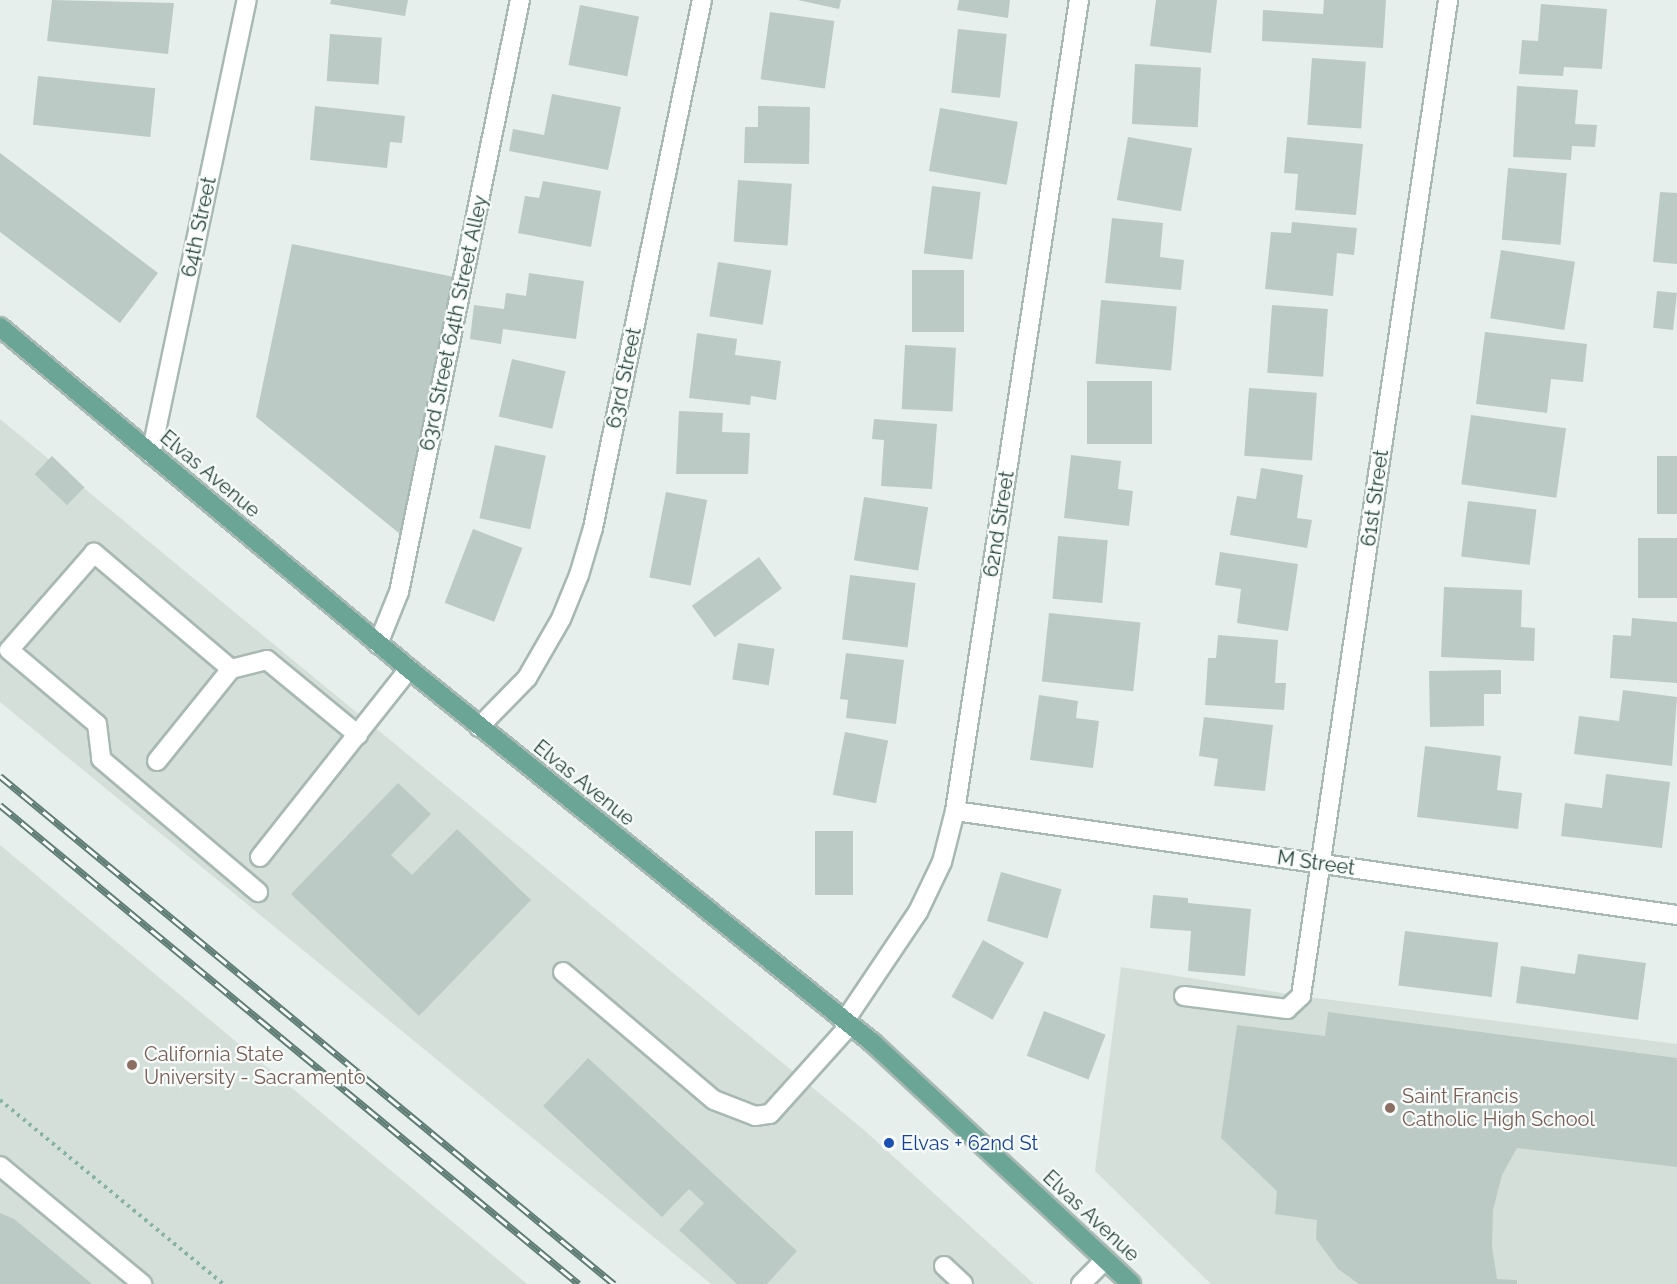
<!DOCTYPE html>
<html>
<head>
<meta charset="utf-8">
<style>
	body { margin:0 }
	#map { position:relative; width:1677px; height:1284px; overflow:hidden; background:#e6efeb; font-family:Raleway,sans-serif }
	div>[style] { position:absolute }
	.built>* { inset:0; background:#d4dfda }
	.building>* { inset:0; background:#bbcac4; transform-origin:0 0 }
	.path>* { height:4px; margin-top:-2px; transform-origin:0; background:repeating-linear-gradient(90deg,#86b3a5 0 3px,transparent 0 7.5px) }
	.roads { filter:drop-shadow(2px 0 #a8b8b2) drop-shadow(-2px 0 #a8b8b2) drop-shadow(0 2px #a8b8b2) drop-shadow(0 -2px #a8b8b2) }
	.minor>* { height:18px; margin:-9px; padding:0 9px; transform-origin:9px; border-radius:9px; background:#fff }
	.major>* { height:18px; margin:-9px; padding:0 9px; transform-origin:9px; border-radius:9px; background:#6aa596 }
	.rail>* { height:7px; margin-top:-3.5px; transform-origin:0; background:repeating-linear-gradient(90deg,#f7fbf9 0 14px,#5f7d75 0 28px); box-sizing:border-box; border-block:2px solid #5f7d75 }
	.dots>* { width:16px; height:16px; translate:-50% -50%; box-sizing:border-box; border:3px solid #f7fbf9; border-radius:50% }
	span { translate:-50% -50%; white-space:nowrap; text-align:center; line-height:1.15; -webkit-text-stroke:4.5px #f7fbf9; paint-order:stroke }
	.street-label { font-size:20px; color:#24423a }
	.education-label { font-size:20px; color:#785e54 }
	.left { translate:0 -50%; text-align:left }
	.transit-label { font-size:20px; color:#164399 }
</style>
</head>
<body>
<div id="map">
	<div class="built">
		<div style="clip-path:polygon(0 419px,864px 1130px,1034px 1284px,711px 1284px,0 702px)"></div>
		<div style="clip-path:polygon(0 845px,527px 1284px,0 1284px)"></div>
		<div style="clip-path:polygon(1121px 967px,1301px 996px,1677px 1044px,1677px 1284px,1211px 1284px,1095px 1171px)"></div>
	</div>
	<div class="building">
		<div style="clip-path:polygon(52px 0,174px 3px,168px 54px,47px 41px)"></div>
		<div style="clip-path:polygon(331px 0,408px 0,405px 16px,330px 4px)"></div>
		<div style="clip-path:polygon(798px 0,841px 0,839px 9px)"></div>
		<div style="clip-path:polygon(959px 0,1010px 0,1008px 18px,957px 10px)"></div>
		<div style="clip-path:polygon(1156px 0,1217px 0,1211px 53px,1150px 46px)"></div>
		<div style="clip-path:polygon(1324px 0,1386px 0,1383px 48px,1262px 41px,1263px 10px,1323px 14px)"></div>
		<div style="clip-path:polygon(1541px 4px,1607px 9px,1602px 69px,1564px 67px,1563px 76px,1519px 74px,1522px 40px,1538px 41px)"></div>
		<div style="left:580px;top:5px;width:60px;height:61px;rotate:11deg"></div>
		<div style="left:770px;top:12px;width:65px;height:68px;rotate:8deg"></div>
		<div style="left:958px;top:29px;width:49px;height:64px;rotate:6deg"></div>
		<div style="left:330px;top:34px;width:52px;height:47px;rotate:4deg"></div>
		<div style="left:1312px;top:58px;width:54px;height:67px;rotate:4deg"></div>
		<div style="left:1135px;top:64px;width:66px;height:60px;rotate:3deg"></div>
		<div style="left:38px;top:76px;width:118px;height:49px;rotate:6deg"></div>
		<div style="clip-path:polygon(1517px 86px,1578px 90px,1575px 124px,1597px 125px,1595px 147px,1572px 146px,1571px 160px,1513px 157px)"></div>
		<div style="clip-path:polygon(552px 94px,621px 107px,608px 170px,509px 151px,513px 129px,544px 135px)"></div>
		<div style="clip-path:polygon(315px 106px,405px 116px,402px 143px,390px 142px,387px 168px,310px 160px)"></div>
		<div style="clip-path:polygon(758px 106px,810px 107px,809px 164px,744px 163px,745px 127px,758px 127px)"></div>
		<div style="left:940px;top:108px;width:79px;height:64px;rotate:10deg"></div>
		<div style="left:1128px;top:137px;width:65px;height:64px;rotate:10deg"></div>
		<div style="clip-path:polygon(1287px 137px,1363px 144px,1356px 215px,1295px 210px,1298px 174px,1284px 173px)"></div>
		<div style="clip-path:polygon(0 153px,158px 273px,120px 323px,0 232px)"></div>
		<div style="left:1508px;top:168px;width:59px;height:72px;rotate:5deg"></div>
		<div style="left:738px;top:180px;width:54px;height:62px;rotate:4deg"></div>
		<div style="clip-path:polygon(543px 181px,601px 191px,591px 247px,518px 233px,525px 196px,539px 198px)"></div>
		<div style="left:932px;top:186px;width:49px;height:68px;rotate:7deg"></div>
		<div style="clip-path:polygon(1660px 192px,1677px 193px,1677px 264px,1653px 262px)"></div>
		<div style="clip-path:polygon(1112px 218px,1163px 223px,1160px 257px,1184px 260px,1181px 290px,1105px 283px)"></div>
		<div style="clip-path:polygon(1292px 222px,1357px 228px,1354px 255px,1337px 253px,1333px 296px,1265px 289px,1271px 232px,1291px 233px)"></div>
		<div style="clip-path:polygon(292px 244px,454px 277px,400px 534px,256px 417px)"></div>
		<div style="left:1501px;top:250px;width:75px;height:69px;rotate:9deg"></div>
		<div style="left:718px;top:262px;width:54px;height:55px;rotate:9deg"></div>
		<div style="left:964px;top:270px;width:62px;height:52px;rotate:90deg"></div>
		<div style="clip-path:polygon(529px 273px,584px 281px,576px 339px,503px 329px,501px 344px,470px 339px,474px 305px,504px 309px,506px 293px,526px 296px)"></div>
		<div style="left:1657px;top:291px;width:20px;height:37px;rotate:6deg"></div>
		<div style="left:1101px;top:300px;width:76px;height:64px;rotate:5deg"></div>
		<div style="left:1272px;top:305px;width:56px;height:68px;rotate:4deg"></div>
		<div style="clip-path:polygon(1485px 332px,1587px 344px,1583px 382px,1551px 379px,1547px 413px,1476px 404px)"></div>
		<div style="clip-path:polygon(697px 333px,737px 339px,735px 355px,781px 361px,776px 400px,751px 396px,750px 405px,689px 398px)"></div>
		<div style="left:905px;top:345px;width:51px;height:64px;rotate:3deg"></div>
		<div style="left:512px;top:359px;width:55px;height:59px;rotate:13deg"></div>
		<div style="left:1087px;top:381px;width:65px;height:63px"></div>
		<div style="left:1249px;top:388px;width:68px;height:68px;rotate:4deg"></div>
		<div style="clip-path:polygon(679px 411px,723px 413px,722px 432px,750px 433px,748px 474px,676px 474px)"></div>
		<div style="left:1471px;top:415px;width:96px;height:70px;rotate:8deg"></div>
		<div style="clip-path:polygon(874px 419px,937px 424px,932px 489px,881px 486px,884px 440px,872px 439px)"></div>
		<div style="left:495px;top:445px;width:52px;height:75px;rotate:12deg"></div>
		<div style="clip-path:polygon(1071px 455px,1121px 461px,1118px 489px,1133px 491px,1129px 526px,1064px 518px)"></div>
		<div style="left:52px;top:456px;width:45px;height:25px;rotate:44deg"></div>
		<div style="left:1657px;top:456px;width:20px;height:58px"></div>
		<div style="clip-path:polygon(1261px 468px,1303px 475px,1297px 518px,1312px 520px,1307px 548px,1230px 535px,1237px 496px,1256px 499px)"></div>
		<div style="left:666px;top:492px;width:42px;height:87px;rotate:11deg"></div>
		<div style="left:864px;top:497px;width:65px;height:64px;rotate:9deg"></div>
		<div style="left:1468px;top:501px;width:69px;height:56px;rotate:7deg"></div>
		<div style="left:473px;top:529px;width:53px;height:79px;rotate:21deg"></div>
		<div style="left:1058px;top:536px;width:50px;height:63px;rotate:5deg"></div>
		<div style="left:1677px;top:538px;width:60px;height:39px;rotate:90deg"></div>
		<div style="clip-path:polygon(1220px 552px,1298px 564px,1288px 631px,1237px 623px,1241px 589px,1215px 585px)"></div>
		<div style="left:759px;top:557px;width:39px;height:83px;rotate:54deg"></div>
		<div style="left:850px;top:575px;width:66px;height:65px;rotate:7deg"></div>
		<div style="clip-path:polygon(1444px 587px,1522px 590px,1521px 627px,1535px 628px,1534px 661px,1441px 657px)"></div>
		<div style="left:1049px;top:613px;width:92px;height:69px;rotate:6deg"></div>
		<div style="clip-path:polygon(1632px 618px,1677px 622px,1677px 683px,1610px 678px,1613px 635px,1631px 636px)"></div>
		<div style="clip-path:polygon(1218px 635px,1278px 640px,1275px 683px,1286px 683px,1284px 710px,1205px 705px,1208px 658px,1216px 658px)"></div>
		<div style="left:738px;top:643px;width:37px;height:37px;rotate:9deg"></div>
		<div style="clip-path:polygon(846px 653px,904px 660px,896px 724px,846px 718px,848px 700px,840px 699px)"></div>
		<div style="clip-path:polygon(1501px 670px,1501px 694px,1484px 694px,1484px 726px,1430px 727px,1429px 671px)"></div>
		<div style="clip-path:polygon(1623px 690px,1677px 697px,1672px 766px,1574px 754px,1579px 716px,1619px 721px)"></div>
		<div style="clip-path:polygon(1039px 695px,1078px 701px,1076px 718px,1099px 721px,1093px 768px,1030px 760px)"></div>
		<div style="clip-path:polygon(1204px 717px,1273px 725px,1265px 791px,1214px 786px,1218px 759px,1199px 756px)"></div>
		<div style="left:845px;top:732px;width:44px;height:64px;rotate:11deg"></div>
		<div style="clip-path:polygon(1425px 746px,1501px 756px,1497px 790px,1522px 793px,1518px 829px,1417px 817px)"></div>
		<div style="clip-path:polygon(1606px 774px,1670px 782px,1662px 848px,1561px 836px,1565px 803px,1602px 808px)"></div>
		<div style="clip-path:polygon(398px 783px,431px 814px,391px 855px,412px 875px,457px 829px,531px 900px,419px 1016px,291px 894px)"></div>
		<div style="left:815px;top:831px;width:38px;height:64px"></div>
		<div style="left:1001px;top:872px;width:63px;height:51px;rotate:16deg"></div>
		<div style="clip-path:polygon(1153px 895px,1188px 898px,1188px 903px,1251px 909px,1245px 976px,1188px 971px,1191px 931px,1150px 928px)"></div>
		<div style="left:1405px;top:931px;width:94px;height:55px;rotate:7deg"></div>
		<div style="left:983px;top:940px;width:47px;height:65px;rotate:29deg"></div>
		<div style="clip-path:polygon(1578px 954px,1646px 963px,1638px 1020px,1516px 1003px,1521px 966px,1575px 974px)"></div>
		<div style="left:1044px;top:1011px;width:66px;height:48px;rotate:21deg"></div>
		<div style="clip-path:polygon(1328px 1012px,1677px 1058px,1677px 1167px,1517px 1148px,1502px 1175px,1493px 1210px,1492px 1246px,1497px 1279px,1517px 1280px,1517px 1284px,1359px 1284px,1338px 1269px,1316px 1239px,1317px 1220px,1275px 1214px,1277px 1191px,1221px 1138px,1237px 1025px,1325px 1036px)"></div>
		<div style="clip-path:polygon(588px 1058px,797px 1251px,767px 1284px,737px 1284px,679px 1230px,704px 1203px,689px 1189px,662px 1217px,543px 1106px)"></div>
		<div style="clip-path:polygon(0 1213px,14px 1219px,92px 1284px,0 1284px)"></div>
	</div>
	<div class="path">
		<div style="left:0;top:1100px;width:289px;rotate:39.5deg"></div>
	</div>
	<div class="roads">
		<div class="minor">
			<div style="left:151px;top:454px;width:464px;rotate:-78.1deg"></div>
			<div style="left:378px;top:644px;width:56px;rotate:-68deg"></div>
			<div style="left:399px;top:592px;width:604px;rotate:-78.45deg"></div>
			<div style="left:231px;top:669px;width:180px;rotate:-139.7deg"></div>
			<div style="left:94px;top:553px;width:129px;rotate:131.2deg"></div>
			<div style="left:9px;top:650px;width:115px;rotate:40.1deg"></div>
			<div style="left:97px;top:724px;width:35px;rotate:83deg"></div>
			<div style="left:101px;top:759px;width:206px;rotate:40.3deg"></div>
			<div style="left:479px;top:727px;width:69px;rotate:-45.6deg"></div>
			<div style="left:527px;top:678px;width:68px;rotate:-60deg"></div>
			<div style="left:561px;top:619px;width:48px;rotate:-67.8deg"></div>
			<div style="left:579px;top:575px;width:49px;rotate:-73.4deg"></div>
			<div style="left:593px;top:528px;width:539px;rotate:-78.34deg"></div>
			<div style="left:157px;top:761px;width:118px;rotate:-51.2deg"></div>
			<div style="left:231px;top:669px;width:37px;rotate:-14deg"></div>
			<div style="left:267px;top:660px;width:118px;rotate:39.5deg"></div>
			<div style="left:955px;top:811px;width:729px;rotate:8.2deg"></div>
			<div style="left:260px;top:857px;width:240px;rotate:-51.6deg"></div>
			<div style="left:563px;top:972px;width:198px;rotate:40.3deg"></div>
			<div style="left:714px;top:1100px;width:44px;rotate:21.3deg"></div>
			<div style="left:755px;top:1116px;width:15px;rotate:-8deg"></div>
			<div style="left:770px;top:1114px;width:118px;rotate:-48.1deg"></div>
			<div style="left:1184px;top:996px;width:104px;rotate:7.2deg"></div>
			<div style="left:1287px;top:1009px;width:19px;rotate:-43deg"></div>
			<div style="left:1301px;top:996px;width:1007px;rotate:-81.6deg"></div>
			<div style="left:844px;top:1022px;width:133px;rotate:-56.1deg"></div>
			<div style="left:918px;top:912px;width:55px;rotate:-64.4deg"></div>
			<div style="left:942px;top:862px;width:53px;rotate:-75.7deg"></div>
			<div style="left:955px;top:811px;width:820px;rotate:-81.31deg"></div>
			<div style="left:0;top:1166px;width:185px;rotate:39.7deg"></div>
			<div style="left:944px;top:1266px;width:26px;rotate:43deg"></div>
			<div style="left:1081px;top:1284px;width:34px;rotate:-45deg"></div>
		</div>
		<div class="major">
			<div style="left:0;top:327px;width:533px;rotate:39.9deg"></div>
			<div style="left:409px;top:669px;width:596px;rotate:38.87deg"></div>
			<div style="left:873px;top:1043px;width:353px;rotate:43deg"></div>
		</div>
	</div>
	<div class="rail">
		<div style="left:0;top:776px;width:797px;rotate:39.6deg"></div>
		<div style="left:0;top:805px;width:751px;rotate:39.6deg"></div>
	</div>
	<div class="dots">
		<div style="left:132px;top:1065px;background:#8d6e63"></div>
		<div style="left:1390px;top:1108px;background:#8d6e63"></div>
		<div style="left:889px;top:1143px;background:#1a4fb4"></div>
	</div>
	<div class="street-label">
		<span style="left:199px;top:227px;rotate:-78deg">64th Street</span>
		<span style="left:454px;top:323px;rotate:-78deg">63rd Street 64th Street Alley</span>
		<span style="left:624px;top:378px;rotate:-78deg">63rd Street</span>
		<span style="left:210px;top:474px;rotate:40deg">Elvas Avenue</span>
		<span style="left:1375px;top:498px;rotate:-82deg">61st Street</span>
		<span style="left:999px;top:524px;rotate:-81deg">62nd Street</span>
		<span style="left:584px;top:783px;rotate:39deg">Elvas Avenue</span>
		<span style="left:1316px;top:863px;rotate:8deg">M Street</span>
		<span style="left:1091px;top:1216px;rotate:43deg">Elvas Avenue</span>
	</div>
	<div class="education-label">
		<span class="left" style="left:144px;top:1066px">California State<br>University - Sacramento</span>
		<span class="left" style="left:1402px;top:1108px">Saint Francis<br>Catholic High School</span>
	</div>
	<div class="transit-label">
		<span class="left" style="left:901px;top:1143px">Elvas + 62nd St</span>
	</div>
</div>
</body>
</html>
